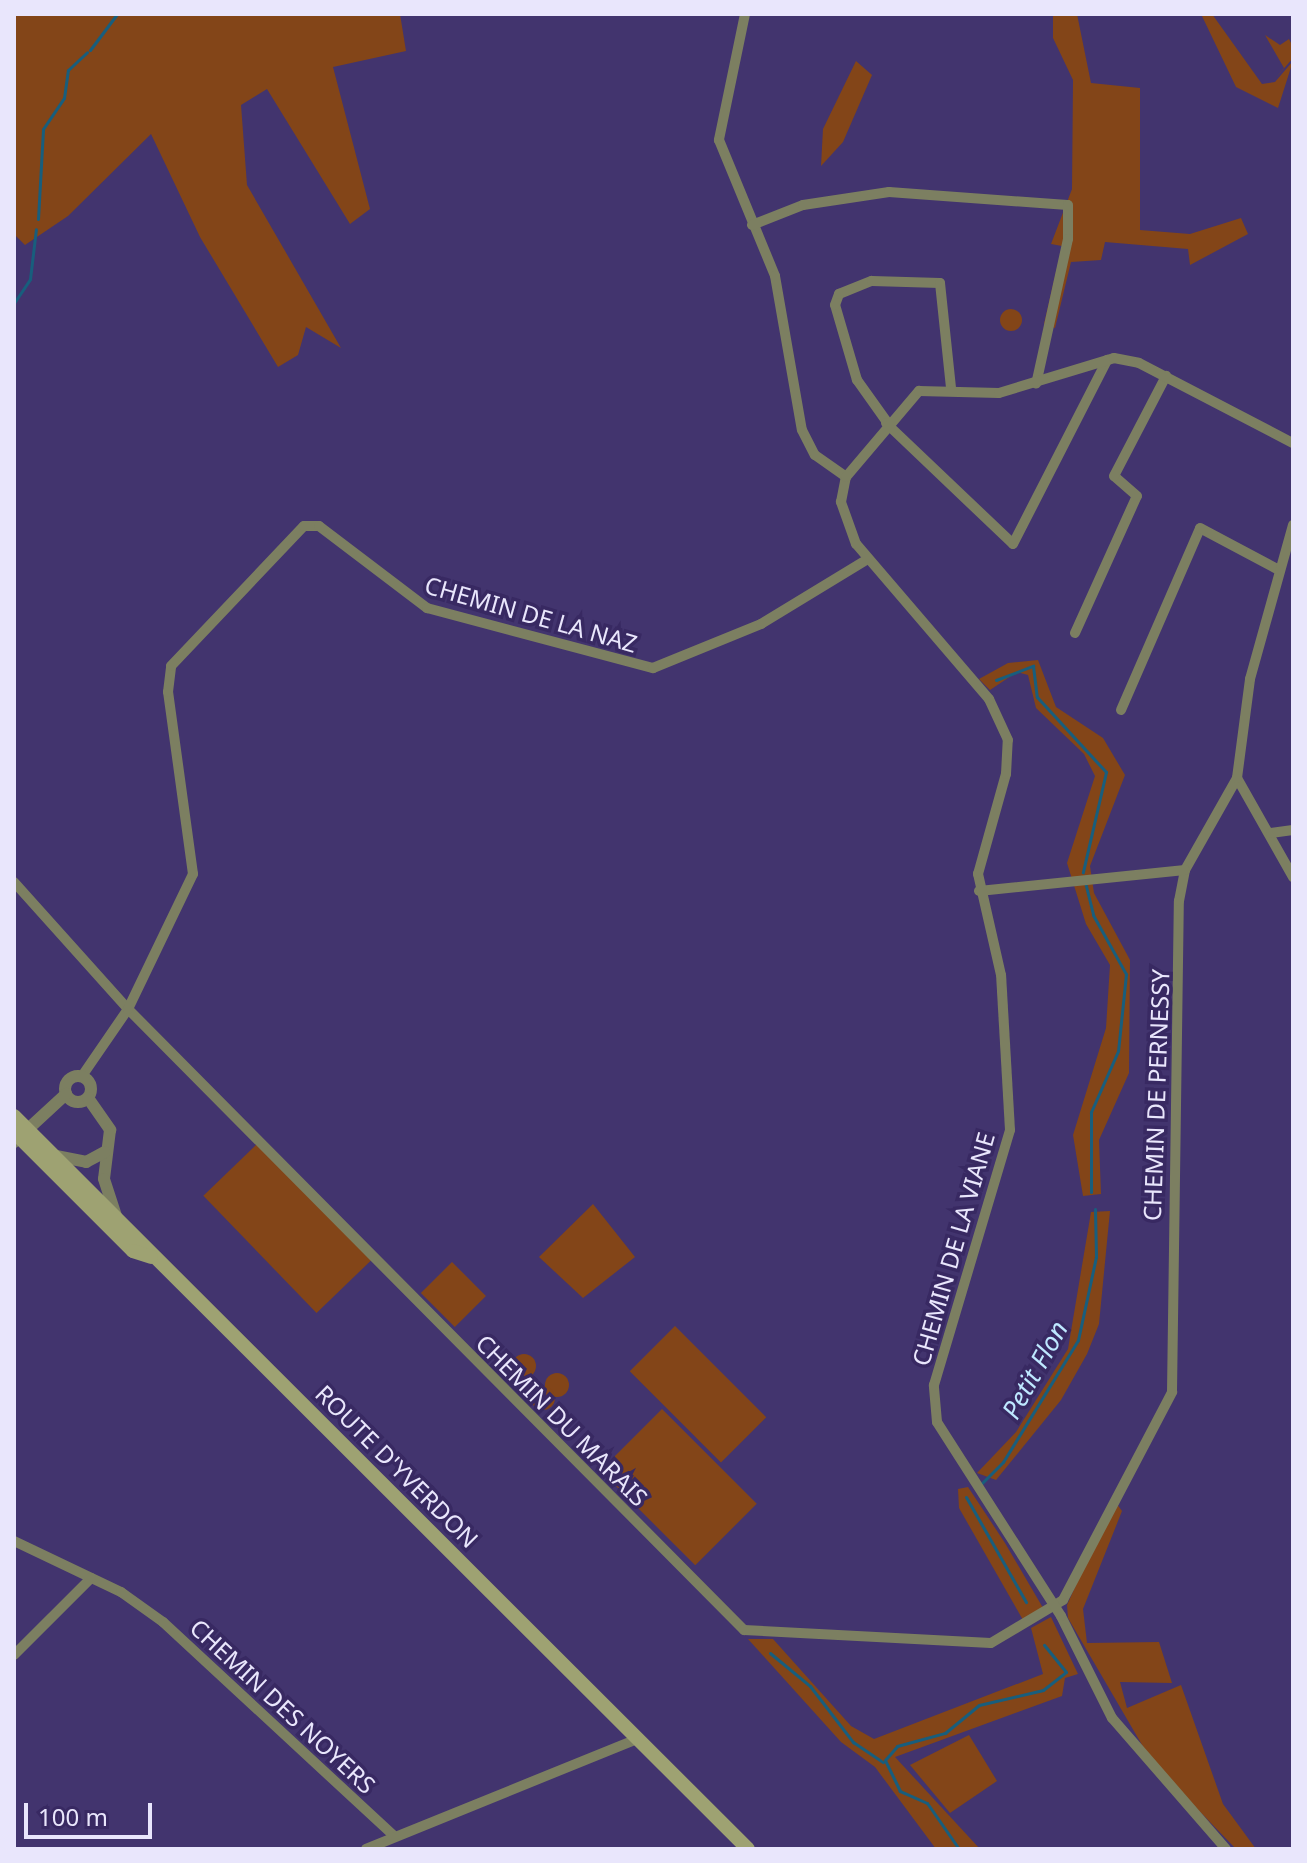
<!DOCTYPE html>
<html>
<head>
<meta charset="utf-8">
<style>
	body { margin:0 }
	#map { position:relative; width:1307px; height:1863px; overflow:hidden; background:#42346e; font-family:"Noto Sans",sans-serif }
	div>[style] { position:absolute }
	.green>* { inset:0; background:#834518; transform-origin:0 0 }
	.round { border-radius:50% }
	.stream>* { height:3px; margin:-1.5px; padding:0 1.5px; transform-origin:1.5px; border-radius:1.5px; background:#185e7d }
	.minor>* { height:10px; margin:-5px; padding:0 5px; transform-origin:5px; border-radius:5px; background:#7c7f61 }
	.tertiary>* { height:12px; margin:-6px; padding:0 6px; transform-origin:6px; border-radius:6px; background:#7c7f61 }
	.tertiary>.ring { margin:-6px; padding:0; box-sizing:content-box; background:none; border:12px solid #7c7f61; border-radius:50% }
	.secondary>* { height:14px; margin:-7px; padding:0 7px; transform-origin:7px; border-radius:7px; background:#9ea272 }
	span { translate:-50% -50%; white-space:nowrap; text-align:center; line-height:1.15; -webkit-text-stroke:7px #382962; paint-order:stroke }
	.street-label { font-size:24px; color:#e9e6fc }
	.water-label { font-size:26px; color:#bee8ff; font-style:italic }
	.frame { position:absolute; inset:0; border:16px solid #e9e6fc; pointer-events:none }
	.scale { position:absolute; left:24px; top:1803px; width:128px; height:36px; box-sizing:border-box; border:4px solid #e9e6fc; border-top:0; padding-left:10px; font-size:24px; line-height:28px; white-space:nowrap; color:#e9e6fc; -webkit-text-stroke:6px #382962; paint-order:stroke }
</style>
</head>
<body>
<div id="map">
	<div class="green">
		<div style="clip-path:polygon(14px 14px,400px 14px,406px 51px,333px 67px,370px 209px,350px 224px,267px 89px,241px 105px,247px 185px,341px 348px,306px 327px,298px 355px,278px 367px,200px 237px,151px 134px,68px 216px,25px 245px,14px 234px)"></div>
		<div style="clip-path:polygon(1053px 14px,1077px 14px,1091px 83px,1140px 88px,1140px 230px,1190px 234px,1241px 218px,1248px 234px,1190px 265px,1188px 249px,1105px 242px,1101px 260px,1071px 262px,1055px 328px,1044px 324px,1062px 246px,1051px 244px,1072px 189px,1073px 80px,1053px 38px)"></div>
		<div style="clip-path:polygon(1201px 14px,1212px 14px,1262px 84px,1275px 82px,1293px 61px,1278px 108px,1236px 87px)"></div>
		<div style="clip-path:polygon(1265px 35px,1280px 45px,1289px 39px,1293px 47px,1293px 58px,1274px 80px,1284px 68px)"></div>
		<div style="clip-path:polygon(856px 61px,872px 75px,843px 142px,821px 166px,823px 129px)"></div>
		<div class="round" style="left:1000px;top:309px;width:22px;height:22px"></div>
		<div style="clip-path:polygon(1038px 660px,1056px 707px,1103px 738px,1125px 775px,1090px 866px,1094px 893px,1130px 960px,1129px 1073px,1099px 1140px,1101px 1194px,1083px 1196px,1073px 1135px,1106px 1028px,1110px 965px,1086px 924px,1067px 863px,1095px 776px,1084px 754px,1036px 708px,1028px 675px,1017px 672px,990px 690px,979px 679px,1008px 663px)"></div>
		<div style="left:258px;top:1143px;width:163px;height:76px;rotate:46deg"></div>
		<div style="clip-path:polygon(593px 1204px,635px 1257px,583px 1298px,539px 1257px)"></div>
		<div style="clip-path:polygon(1110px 1211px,1099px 1324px,1087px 1354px,1061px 1400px,996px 1480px,977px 1473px,1016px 1432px,1068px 1349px,1091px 1212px)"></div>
		<div style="left:452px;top:1262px;width:48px;height:44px;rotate:45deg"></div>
		<div style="left:675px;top:1326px;width:129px;height:64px;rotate:45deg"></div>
		<div class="round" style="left:512px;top:1354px;width:24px;height:24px"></div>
		<div class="round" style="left:545px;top:1373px;width:24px;height:24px"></div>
		<div class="round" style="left:531px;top:1386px;width:24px;height:24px"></div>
		<div style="left:662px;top:1409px;width:134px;height:87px;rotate:45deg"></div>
		<div style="clip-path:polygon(968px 1487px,1005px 1543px,1046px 1613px,1023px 1620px,959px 1508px,958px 1489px)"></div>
		<div style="clip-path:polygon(1114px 1500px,1122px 1511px,1083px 1609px,1087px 1643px,1159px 1642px,1172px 1683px,1120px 1682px,1127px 1708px,1181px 1685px,1223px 1804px,1256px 1849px,1236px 1849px,1152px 1762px,1068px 1618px,1067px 1605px)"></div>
		<div style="clip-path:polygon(1051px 1617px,1078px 1674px,1065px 1678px,1062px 1696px,895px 1757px,980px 1849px,936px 1849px,875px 1767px,841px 1742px,748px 1639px,773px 1639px,851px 1726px,874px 1739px,1043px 1674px,1031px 1628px)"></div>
		<div style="clip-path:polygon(969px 1735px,997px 1781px,950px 1813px,910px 1765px)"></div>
	</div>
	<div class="stream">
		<div style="left:90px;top:50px;width:45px;rotate:-53.1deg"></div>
		<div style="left:38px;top:219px;width:90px;rotate:-86.8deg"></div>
		<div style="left:43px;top:129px;width:37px;rotate:-56deg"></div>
		<div style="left:64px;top:98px;width:28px;rotate:-82deg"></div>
		<div style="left:68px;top:70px;width:26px;rotate:-43deg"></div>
		<div style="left:14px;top:303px;width:29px;rotate:-56deg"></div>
		<div style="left:30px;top:279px;width:50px;rotate:-83.2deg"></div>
		<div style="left:996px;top:680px;width:40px;rotate:-21deg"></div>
		<div style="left:1033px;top:666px;width:31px;rotate:83deg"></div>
		<div style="left:1037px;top:697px;width:102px;rotate:47.4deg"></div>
		<div style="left:1106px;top:772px;width:103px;rotate:103deg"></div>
		<div style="left:1085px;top:882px;width:34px;rotate:76deg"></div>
		<div style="left:1093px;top:915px;width:68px;rotate:60.8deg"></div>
		<div style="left:1126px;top:974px;width:77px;rotate:95.9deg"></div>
		<div style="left:1118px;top:1051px;width:67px;rotate:113.9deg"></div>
		<div style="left:1091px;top:1112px;width:80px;rotate:90deg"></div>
		<div style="left:982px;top:1483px;width:30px;rotate:-45deg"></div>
		<div style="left:1003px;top:1462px;width:143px;rotate:-58.4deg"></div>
		<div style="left:1078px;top:1340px;width:85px;rotate:-77.8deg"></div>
		<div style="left:1096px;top:1257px;width:48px;rotate:-91.2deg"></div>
		<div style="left:966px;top:1497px;width:121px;rotate:60.3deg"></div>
		<div style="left:770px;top:1653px;width:52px;rotate:39.5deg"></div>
		<div style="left:810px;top:1686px;width:71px;rotate:52.5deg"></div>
		<div style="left:853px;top:1742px;width:36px;rotate:34deg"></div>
		<div style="left:959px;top:1849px;width:56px;rotate:-124.8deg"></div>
		<div style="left:927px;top:1803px;width:30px;rotate:-156deg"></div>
		<div style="left:900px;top:1791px;width:34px;rotate:-116deg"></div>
		<div style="left:885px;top:1760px;width:18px;rotate:-49deg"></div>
		<div style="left:897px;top:1746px;width:50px;rotate:-15.2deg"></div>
		<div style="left:945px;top:1733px;width:44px;rotate:-39.5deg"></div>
		<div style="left:979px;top:1705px;width:66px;rotate:-13.2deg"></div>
		<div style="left:1043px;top:1690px;width:29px;rotate:-38deg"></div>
		<div style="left:1066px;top:1672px;width:35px;rotate:-129deg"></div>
	</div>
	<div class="minor">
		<div style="left:745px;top:14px;width:129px;rotate:101.7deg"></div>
		<div style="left:719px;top:140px;width:147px;rotate:67.6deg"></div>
		<div style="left:775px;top:276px;width:156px;rotate:80.1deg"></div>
		<div style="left:802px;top:430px;width:28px;rotate:63deg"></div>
		<div style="left:815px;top:455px;width:38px;rotate:35deg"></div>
		<div style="left:752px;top:225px;width:55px;rotate:-21.4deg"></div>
		<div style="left:803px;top:205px;width:87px;rotate:-8.6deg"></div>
		<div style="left:889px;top:192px;width:179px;rotate:4.2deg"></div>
		<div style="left:1068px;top:205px;width:34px;rotate:90deg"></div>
		<div style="left:1068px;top:239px;width:148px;rotate:102.4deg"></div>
		<div style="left:887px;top:422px;width:52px;rotate:-125.5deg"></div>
		<div style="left:857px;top:380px;width:78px;rotate:-106.3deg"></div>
		<div style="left:835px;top:305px;width:12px;rotate:-70deg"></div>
		<div style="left:839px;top:294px;width:35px;rotate:-22deg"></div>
		<div style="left:872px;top:281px;width:68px;rotate:1.7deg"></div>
		<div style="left:940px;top:283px;width:106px;rotate:84deg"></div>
		<div style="left:886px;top:423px;width:175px;rotate:43.6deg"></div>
		<div style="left:1013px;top:544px;width:207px;rotate:-62.9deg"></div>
		<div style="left:1075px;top:633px;width:150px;rotate:-65.7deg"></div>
		<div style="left:1137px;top:496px;width:30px;rotate:-139deg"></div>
		<div style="left:1114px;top:476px;width:113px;rotate:-62.5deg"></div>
		<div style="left:1121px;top:710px;width:198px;rotate:-66.5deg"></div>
		<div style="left:1200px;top:528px;width:89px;rotate:28deg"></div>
		<div style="left:1237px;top:778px;width:114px;rotate:60.5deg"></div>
		<div style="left:1271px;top:833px;width:22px;rotate:-8deg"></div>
		<div style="left:14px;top:882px;width:171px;rotate:48.1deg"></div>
		<div style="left:128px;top:1009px;width:875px;rotate:45.23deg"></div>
		<div style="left:744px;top:1630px;width:247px;rotate:3deg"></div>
		<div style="left:991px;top:1643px;width:84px;rotate:-30.8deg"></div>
		<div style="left:1063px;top:1600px;width:235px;rotate:-62.3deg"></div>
		<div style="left:1172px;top:1392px;width:491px;rotate:-89.2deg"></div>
		<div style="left:1179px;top:901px;width:32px;rotate:-79deg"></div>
		<div style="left:1185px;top:870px;width:106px;rotate:-60.5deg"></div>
		<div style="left:1237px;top:778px;width:100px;rotate:-82.5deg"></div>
		<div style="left:1250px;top:679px;width:160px;rotate:-74.4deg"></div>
		<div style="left:979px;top:891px;width:207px;rotate:-5.8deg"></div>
		<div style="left:82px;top:1076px;width:81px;rotate:-55.5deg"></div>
		<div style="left:128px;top:1009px;width:150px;rotate:-64.3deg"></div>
		<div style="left:193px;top:874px;width:184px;rotate:-97.8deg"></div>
		<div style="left:168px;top:692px;width:26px;rotate:-83deg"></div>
		<div style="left:171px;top:666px;width:193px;rotate:-46.5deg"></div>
		<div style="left:304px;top:526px;width:15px"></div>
		<div style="left:319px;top:526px;width:136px;rotate:37.2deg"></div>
		<div style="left:427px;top:608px;width:234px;rotate:14.9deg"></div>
		<div style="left:653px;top:668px;width:117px;rotate:-22.2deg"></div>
		<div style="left:761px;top:624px;width:125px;rotate:-31.3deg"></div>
		<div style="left:14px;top:1541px;width:119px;rotate:25.5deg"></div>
		<div style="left:121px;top:1592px;width:52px;rotate:35.5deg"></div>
		<div style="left:163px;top:1622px;width:316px;rotate:42.8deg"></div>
		<div style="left:14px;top:1655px;width:109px;rotate:-45deg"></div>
		<div style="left:366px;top:1849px;width:295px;rotate:-22.1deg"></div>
		<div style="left:1226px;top:1849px;width:174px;rotate:-131deg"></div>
		<div style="left:1112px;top:1718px;width:114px;rotate:-116.6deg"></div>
		<div style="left:1061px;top:1616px;width:230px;rotate:-122.6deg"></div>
		<div style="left:937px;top:1422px;width:37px;rotate:-95deg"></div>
		<div style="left:934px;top:1385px;width:266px;rotate:-73.4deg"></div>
		<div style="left:1010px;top:1130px;width:155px;rotate:-93.3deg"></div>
		<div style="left:1001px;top:975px;width:104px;rotate:-102.8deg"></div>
		<div style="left:978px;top:874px;width:104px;rotate:-74.4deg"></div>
		<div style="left:1006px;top:774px;width:34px;rotate:-87deg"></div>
		<div style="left:1008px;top:740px;width:45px;rotate:-114.9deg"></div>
		<div style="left:989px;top:699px;width:204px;rotate:-130.6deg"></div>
		<div style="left:856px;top:544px;width:45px;rotate:-109.7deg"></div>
		<div style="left:841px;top:502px;width:25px;rotate:-79deg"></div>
		<div style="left:846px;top:477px;width:113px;rotate:-49.7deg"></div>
		<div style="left:919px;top:391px;width:80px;rotate:1.4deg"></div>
		<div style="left:999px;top:393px;width:120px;rotate:-16.9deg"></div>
		<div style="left:1114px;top:358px;width:25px;rotate:11deg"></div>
		<div style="left:1139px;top:363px;width:174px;rotate:27.5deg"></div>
	</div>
	<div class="tertiary">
		<div class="ring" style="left:65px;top:1076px;width:14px;height:14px"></div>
		<div style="left:88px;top:1098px;width:39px;rotate:55deg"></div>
		<div style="left:110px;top:1130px;width:49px;rotate:97deg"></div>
		<div style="left:104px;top:1179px;width:38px;rotate:72deg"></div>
		<div style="left:14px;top:1142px;width:71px;rotate:-42.7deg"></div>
		<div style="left:56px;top:1156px;width:31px;rotate:11deg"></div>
		<div style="left:86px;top:1162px;width:21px;rotate:-28deg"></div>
	</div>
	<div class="secondary">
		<div style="left:14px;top:1116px;width:1037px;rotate:44.96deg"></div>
		<div style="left:14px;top:1132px;width:168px;rotate:45deg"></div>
		<div style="left:133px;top:1251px;width:19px;rotate:18deg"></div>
	</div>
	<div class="street-label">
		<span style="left:531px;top:614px;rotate:16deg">CHEMIN DE LA NAZ</span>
		<span style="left:1156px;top:1095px;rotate:-88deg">CHEMIN DE PERNESSY</span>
		<span style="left:953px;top:1249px;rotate:-74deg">CHEMIN DE LA VIANE</span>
		<span style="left:562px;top:1420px;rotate:45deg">CHEMIN DU MARAIS</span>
		<span style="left:397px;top:1466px;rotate:45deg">ROUTE D'YVERDON</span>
		<span style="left:283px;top:1706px;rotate:43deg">CHEMIN DES NOYERS</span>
	</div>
	<div class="water-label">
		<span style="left:1035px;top:1370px;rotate:-61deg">Petit Flon</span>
	</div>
	<div class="frame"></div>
	<div class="scale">100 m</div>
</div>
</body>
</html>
